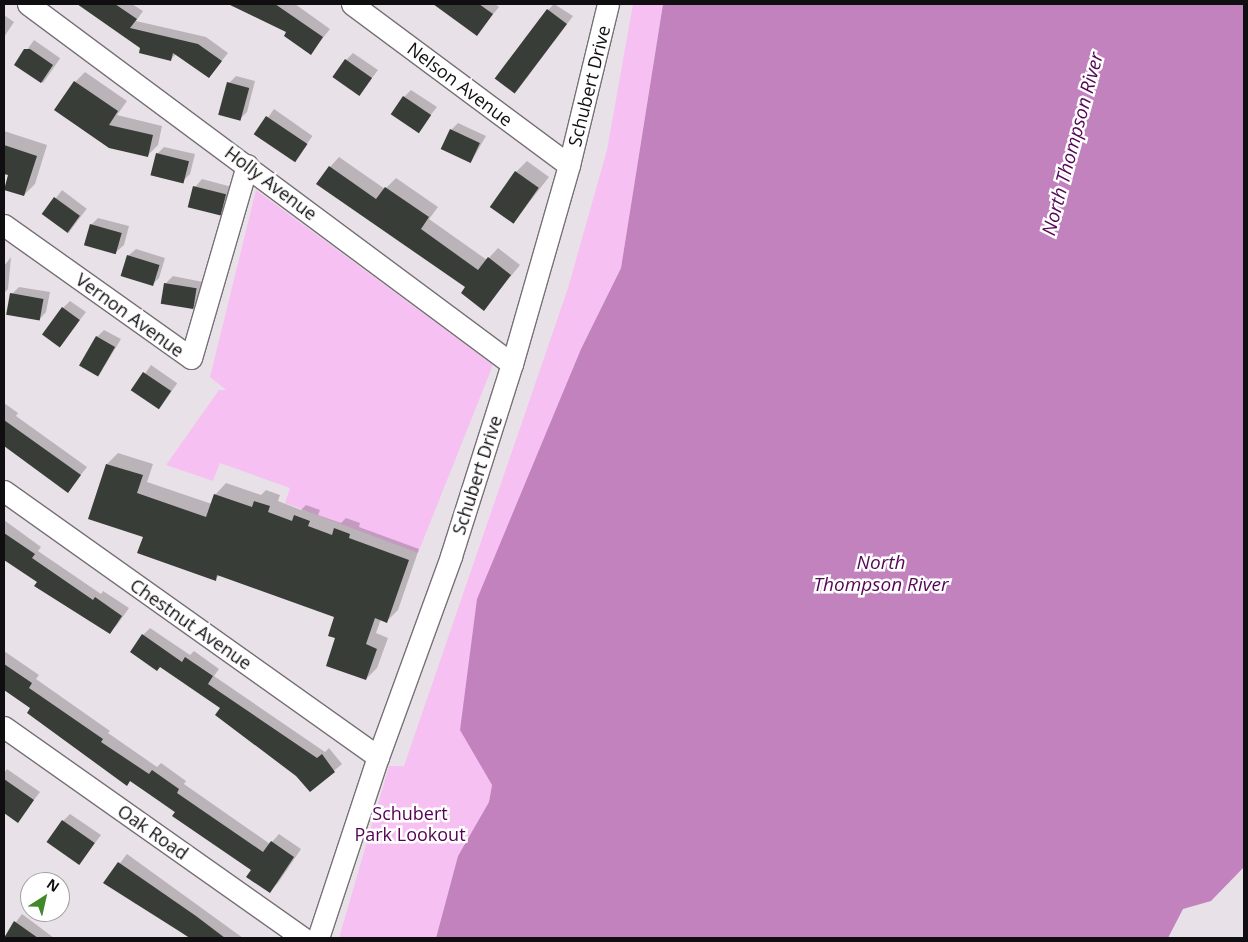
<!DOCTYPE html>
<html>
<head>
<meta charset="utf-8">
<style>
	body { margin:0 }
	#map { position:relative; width:1248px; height:942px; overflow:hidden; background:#e9e1e8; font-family:"Open Sans",sans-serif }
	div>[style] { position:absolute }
	.green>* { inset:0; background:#f6c1f2 }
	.water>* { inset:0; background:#c282be }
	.shadow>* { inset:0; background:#0003; transform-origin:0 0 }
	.building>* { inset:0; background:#383d37; transform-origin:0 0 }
	.roads { filter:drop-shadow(1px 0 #777076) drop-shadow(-1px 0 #777076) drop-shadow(0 1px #777076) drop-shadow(0 -1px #777076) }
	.minor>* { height:21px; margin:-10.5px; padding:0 10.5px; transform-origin:10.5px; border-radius:10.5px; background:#fff }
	span { translate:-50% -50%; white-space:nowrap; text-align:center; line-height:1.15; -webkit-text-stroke:5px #fff; paint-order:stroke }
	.street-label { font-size:18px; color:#110e11 }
	.park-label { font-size:18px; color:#540254 }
	.water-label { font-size:19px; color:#570557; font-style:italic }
	.frame { position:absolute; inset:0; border:5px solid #110e11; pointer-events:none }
	.north { position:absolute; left:20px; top:872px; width:50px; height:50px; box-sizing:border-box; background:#fff; border:1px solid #a09fa0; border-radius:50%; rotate:35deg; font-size:14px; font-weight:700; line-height:20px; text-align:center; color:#110e11 }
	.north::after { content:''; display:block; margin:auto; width:18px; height:22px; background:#43872b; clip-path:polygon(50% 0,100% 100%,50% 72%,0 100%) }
</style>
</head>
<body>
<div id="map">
	<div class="green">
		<div style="clip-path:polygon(633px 4px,663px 4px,621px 268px,581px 349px,551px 423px,460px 729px,492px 785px,489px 802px,458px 856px,436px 938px,339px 938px,389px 766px,404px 766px,568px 288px,607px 150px)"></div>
		<div style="clip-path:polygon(256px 190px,493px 365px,418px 553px,285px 503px,290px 488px,220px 463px,213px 481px,166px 465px,219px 390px,226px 390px,210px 377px)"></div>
	</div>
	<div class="water">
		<div style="clip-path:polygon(663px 4px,1244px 4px,1244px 867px,1211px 901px,1183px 909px,1168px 938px,436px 938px,458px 856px,489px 802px,492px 785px,460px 730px,477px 599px,581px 349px,621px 268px)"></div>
	</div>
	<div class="shadow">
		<div style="clip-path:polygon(89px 4px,132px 4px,143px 11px,136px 21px,206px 37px,228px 53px,209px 77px,176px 54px,171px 59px,142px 47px,86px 9px)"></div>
		<div style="clip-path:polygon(246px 4px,295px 4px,330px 29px,311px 53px,288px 32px,243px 10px)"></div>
		<div style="clip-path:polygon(441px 4px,495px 4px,499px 7px,476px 35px)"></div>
		<div style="clip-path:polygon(554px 4px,573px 16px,516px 92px,548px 10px)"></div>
		<div style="clip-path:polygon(4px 15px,14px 22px,4px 37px)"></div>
		<div style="left:34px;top:40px;width:32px;height:30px;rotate:35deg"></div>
		<div style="clip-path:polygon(353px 53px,378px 70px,360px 94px,346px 60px)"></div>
		<div style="clip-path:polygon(85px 72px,127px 101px,117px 115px,162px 126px,158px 145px,148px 155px,109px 147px,75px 82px)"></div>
		<div style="clip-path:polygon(236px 76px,255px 81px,247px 112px,240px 119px,229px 83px)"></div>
		<div style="clip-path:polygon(411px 90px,437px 107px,418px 131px,404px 97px)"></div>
		<div style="left:274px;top:109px;width:47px;height:30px;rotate:35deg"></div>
		<div style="clip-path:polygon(458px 123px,486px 136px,471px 162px,451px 130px)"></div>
		<div style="clip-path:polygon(4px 131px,47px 145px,35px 184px,24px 195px,10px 174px,4px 173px)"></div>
		<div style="clip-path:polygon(164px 147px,195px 154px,190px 174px,183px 181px,157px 154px)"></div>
		<div style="clip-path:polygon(339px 157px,385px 189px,396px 178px,438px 207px,429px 219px,487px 260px,498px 248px,520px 265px,484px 309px,467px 287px,330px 167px)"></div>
		<div style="clip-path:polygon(527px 161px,549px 177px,513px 223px,516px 172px)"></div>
		<div style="clip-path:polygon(202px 179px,232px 187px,226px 206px,219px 214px,195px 187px)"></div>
		<div style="left:62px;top:190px;width:31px;height:31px;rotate:37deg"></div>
		<div style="clip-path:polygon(98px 218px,129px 226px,124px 245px,116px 252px,91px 225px)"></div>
		<div style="clip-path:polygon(136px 249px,165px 258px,159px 278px,152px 285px,128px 256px)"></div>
		<div style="clip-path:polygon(11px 257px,8px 289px,4px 293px,4px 266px)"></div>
		<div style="clip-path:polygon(173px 276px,203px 282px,199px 301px,192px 309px,166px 283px)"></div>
		<div style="clip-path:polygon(19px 287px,50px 292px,46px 312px,39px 320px,12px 294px)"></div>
		<div style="clip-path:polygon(70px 301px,86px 312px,61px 345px,63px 308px)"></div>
		<div style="clip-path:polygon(104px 330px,121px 339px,99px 375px,97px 337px)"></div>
		<div style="left:151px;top:365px;width:32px;height:31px;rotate:35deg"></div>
		<div style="clip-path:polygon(4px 403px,18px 413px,16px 416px,87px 467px,68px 491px,4px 440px)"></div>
		<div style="clip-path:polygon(118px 453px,153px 464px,147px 482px,212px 504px,215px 495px,226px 483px,261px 495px,266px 490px,280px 495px,278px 501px,301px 510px,306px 505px,320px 510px,318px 515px,341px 523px,346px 518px,360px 523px,359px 527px,419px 549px,398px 610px,387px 621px,381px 619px,376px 633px,388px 638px,377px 668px,366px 679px,337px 637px,336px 616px,220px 575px,215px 579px,145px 536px,90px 518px,107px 464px)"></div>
		<div style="clip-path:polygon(4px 520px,41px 547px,38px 551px,101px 594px,103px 591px,129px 608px,117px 625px,110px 632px,4px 557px)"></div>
		<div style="clip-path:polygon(150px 628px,190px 655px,194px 651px,219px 669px,214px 676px,325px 752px,329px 748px,342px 764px,310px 791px,297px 775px,143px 635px)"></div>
		<div style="clip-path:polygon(4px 651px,39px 675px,36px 679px,110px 731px,108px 733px,157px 767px,161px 763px,186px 781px,184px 784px,270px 844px,279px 834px,301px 849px,278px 883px,270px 891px,252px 870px,131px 780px,127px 784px,4px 687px)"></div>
		<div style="clip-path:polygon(7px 769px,40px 792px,18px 821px,4px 812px,4px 773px)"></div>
		<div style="clip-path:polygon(70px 814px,101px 835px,80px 863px,63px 821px)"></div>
		<div style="clip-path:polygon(127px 854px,243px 938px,189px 938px,139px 902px,136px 904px,105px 883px)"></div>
		<div style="clip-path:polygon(22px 914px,54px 938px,4px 938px)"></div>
	</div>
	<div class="building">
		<div style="clip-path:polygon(77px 4px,115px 4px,137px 19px,130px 28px,198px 44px,222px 61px,209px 78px,173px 53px,171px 61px,139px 53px,140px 48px)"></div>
		<div style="clip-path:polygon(228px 4px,275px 4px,323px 37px,311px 55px,284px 36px,286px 32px)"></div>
		<div style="clip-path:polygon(433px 4px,479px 4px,493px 14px,477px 36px)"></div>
		<div style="left:547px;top:9px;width:25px;height:87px;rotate:37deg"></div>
		<div style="clip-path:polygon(24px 49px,30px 49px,53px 65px,41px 83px,14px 65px)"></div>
		<div style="left:345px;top:59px;width:33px;height:22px;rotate:35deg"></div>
		<div style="clip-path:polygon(74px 81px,118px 111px,109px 125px,153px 135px,148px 157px,109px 148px,54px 110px)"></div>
		<div style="left:227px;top:82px;width:23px;height:34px;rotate:15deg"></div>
		<div style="left:403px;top:96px;width:34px;height:22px;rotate:34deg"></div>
		<div style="left:266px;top:116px;width:50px;height:22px;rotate:34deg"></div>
		<div style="left:450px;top:129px;width:33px;height:22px;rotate:25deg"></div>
		<div style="clip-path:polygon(4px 145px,37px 156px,24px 196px,4px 190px,8px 175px,4px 174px)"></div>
		<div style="left:156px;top:153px;width:34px;height:23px;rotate:14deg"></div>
		<div style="clip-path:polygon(329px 166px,376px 199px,385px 187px,429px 217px,421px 229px,478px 270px,488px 257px,511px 275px,484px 311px,461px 293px,465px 287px,316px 184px)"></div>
		<div style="left:515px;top:171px;width:29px;height:44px;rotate:35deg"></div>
		<div style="left:193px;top:186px;width:34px;height:22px;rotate:14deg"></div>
		<div style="left:54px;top:197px;width:32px;height:21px;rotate:36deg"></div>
		<div style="left:90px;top:224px;width:33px;height:22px;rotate:16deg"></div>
		<div style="left:127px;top:255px;width:34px;height:22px;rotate:17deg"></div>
		<div style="left:164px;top:283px;width:33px;height:21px;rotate:9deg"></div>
		<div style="left:10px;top:293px;width:34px;height:22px;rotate:10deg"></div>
		<div style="left:62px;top:307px;width:22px;height:34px;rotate:36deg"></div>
		<div style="left:96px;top:336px;width:22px;height:34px;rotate:30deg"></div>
		<div style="left:143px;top:372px;width:34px;height:22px;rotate:34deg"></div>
		<div style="clip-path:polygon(4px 420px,81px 475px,68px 493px,4px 446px)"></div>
		<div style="clip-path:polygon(106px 464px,143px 475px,137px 493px,206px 517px,214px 494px,252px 507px,254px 501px,270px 506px,268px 512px,292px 521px,294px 515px,310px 521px,308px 526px,332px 535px,334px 528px,350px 534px,349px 538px,409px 560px,387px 623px,375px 618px,366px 644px,377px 649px,366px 680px,326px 666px,335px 638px,328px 636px,334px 617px,217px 575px,216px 581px,137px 553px,143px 537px,88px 519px)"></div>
		<div style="clip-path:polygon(4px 533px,35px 554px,32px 558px,93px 600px,95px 597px,122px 616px,110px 634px,34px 586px,37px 582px,4px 560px)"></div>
		<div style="clip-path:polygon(142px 634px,182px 662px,185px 657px,213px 676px,208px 684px,317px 758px,322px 754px,335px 772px,310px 792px,296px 776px,215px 715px,220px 708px,160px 667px,157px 671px,130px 652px)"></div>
		<div style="clip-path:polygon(4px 664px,32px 683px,29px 688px,103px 739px,101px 742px,149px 774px,152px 770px,179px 789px,177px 793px,263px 852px,271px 841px,294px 857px,270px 893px,246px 877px,251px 870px,172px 816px,175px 812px,130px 781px,127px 786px,27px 713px,30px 708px,4px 690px)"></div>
		<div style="clip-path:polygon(4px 779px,34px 800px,18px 823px,4px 813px)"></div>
		<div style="left:62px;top:820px;width:40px;height:27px;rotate:35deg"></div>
		<div style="clip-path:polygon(118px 862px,196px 916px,225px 938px,190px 938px,103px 883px)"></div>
		<div style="clip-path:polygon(14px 921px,38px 938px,4px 938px)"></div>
	</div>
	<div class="roads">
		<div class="minor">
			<div style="left:28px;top:4px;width:603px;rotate:36.64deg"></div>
			<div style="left:352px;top:4px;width:270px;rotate:36.6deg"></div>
			<div style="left:4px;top:225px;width:229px;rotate:35.4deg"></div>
			<div style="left:191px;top:358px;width:201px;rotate:-73.8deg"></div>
			<div style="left:4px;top:491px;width:459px;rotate:35.4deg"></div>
			<div style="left:4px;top:727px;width:366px;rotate:35.2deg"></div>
			<div style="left:318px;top:938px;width:191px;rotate:-71.7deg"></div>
			<div style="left:378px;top:757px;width:214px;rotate:-70deg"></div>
			<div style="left:451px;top:556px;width:201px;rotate:-72.4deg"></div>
			<div style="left:512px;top:364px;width:207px;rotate:-74deg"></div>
			<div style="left:569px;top:165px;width:166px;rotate:-76.4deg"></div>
		</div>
	</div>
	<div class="street-label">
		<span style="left:460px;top:84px;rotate:37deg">Nelson Avenue</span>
		<span style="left:589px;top:86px;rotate:-76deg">Schubert Drive</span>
		<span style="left:271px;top:183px;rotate:37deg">Holly Avenue</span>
		<span style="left:130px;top:315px;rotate:36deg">Vernon Avenue</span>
		<span style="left:477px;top:475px;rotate:-72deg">Schubert Drive</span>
		<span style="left:191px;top:624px;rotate:35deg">Chestnut Avenue</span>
		<span style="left:153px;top:832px;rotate:35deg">Oak Road</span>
	</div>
	<div class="park-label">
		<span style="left:410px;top:824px">Schubert<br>Park Lookout</span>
	</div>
	<div class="water-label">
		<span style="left:1073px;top:144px;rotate:-75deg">North Thompson River</span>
		<span style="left:881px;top:574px">North<br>Thompson River</span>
	</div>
	<div class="frame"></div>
	<div class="north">N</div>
</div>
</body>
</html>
